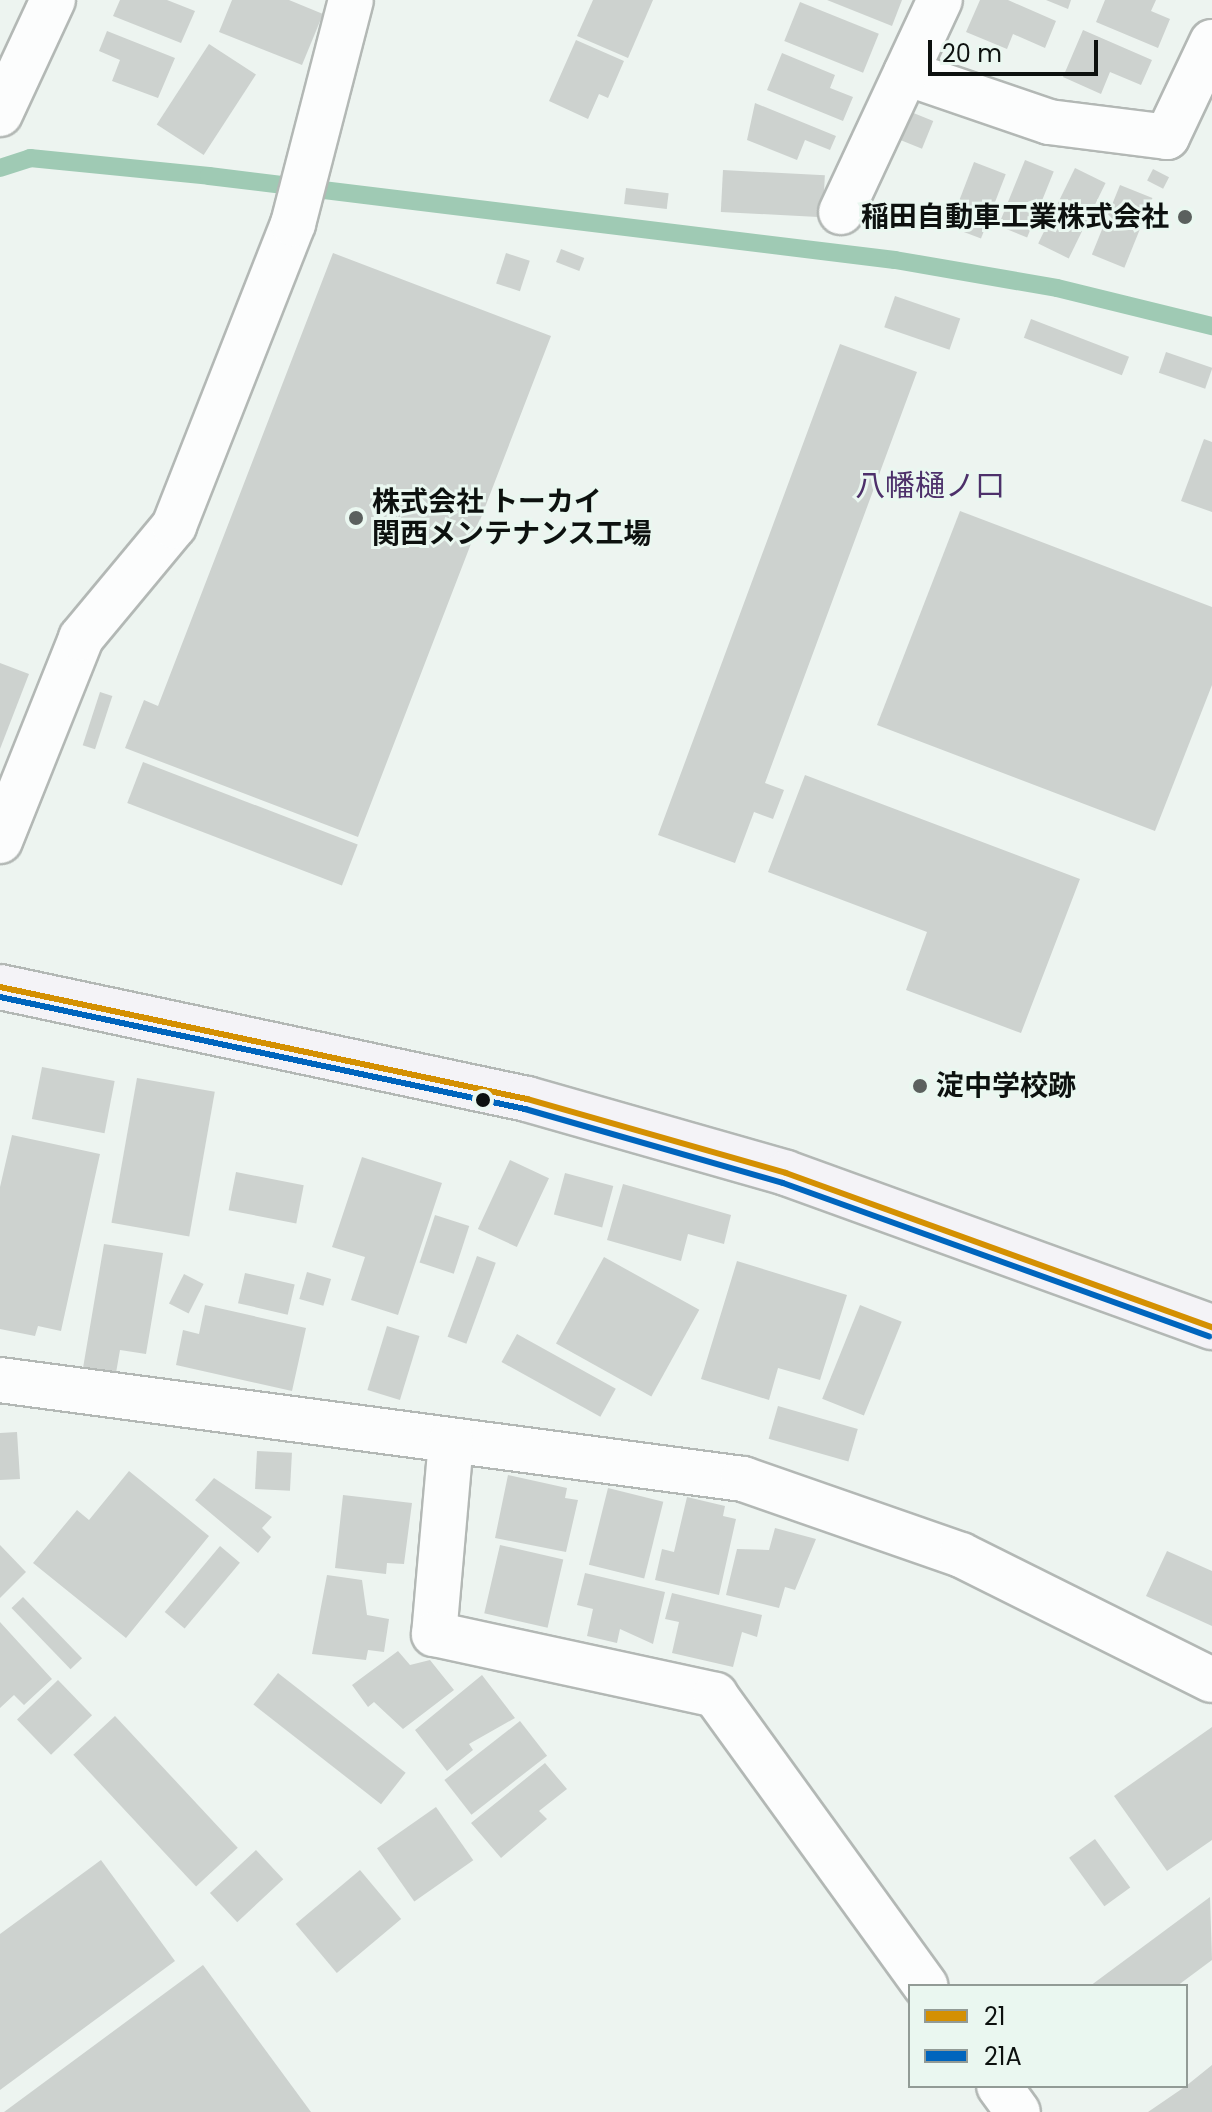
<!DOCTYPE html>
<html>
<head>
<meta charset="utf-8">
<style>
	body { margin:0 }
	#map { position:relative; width:1212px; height:2112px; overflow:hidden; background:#edf4f0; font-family:Poppins,"Noto Sans JP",sans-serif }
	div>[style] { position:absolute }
	.stream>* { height:18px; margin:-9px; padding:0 9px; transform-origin:9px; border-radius:9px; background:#9fcab4 }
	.building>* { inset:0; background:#cdd2cf; transform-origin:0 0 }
	.roads { filter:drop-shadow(2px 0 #b3b8b5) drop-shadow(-2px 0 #b3b8b5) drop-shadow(0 2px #b3b8b5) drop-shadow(0 -2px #b3b8b5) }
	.minor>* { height:44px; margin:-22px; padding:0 22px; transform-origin:22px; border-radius:22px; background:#fcfdfd }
	.primary>* { height:44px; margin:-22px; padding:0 22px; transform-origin:22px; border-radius:22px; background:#f4f3f7 }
	.bus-1>* { height:6px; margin:-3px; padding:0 3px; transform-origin:3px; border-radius:3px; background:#d49002 }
	.bus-2>* { height:6px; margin:-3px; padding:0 3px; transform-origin:3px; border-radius:3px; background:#0065bd }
	.dots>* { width:22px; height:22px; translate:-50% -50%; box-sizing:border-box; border:4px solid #eaf7f0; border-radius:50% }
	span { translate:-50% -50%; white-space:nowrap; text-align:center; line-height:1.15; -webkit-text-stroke:6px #eaf7f0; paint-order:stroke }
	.poi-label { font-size:28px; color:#0d110f; font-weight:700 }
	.right { translate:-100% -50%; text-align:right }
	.left { translate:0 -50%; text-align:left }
	.neighbourhood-label { font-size:30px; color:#4d306a }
	.legend { position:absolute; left:908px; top:1984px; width:280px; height:104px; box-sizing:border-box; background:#eaf7f0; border:2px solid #929b96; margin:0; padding:10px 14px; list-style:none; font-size:24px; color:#0d110f }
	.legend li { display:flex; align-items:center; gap:16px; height:40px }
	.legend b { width:40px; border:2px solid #929b96 }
	.scale { position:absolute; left:928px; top:40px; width:170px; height:36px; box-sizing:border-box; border:4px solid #0d110f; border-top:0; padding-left:10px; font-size:24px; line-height:28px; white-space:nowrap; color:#0d110f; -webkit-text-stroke:6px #eaf7f0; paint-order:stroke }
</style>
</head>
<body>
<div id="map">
	<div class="stream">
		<div style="left:0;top:168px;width:32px;rotate:-18deg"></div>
		<div style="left:30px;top:158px;width:180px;rotate:5.7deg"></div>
		<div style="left:209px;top:176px;width:691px;rotate:6.98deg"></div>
		<div style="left:895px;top:260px;width:164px;rotate:9.8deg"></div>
		<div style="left:1057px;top:288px;width:160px;rotate:13.8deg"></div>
	</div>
	<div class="building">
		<div style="clip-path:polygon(120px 0,167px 0,195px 11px,181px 43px,113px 16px)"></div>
		<div style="clip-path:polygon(232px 0,289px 0,323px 14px,302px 65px,219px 32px)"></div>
		<div style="clip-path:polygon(593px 0,653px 0,628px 58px,577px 36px)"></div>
		<div style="clip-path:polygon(827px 0,902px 0,892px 26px)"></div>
		<div style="clip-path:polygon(980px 0,1008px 0,1056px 21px,1045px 48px,1013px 34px,1007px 49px,966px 32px)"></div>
		<div style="clip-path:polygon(1046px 0,1071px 0,1068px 9px)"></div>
		<div style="clip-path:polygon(1105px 0,1156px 0,1151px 11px,1170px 19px,1158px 48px,1096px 22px)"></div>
		<div style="left:800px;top:2px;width:85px;height:42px;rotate:22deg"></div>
		<div style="clip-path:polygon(1083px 30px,1152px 60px,1141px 85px,1110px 72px,1101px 94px,1063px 77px)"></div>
		<div style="clip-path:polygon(107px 31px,175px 58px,158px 98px,112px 81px,120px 60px,99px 51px)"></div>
		<div style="clip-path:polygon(576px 40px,624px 61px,608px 98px,599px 94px,588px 119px,549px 101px)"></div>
		<div style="left:209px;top:44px;width:56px;height:96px;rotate:33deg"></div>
		<div style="clip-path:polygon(782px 53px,835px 75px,830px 88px,853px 97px,843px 121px,767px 90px)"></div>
		<div style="clip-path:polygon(755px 103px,836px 136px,830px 150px,805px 140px,797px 160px,747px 140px)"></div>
		<div style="left:911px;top:112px;width:24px;height:30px;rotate:22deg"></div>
		<div style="left:1025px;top:160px;width:31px;height:71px;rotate:22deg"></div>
		<div style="left:974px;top:162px;width:34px;height:69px;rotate:21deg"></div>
		<div style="left:1075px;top:168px;width:34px;height:84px;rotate:26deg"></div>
		<div style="left:1153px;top:169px;width:18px;height:13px;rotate:27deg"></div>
		<div style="left:723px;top:170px;width:102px;height:42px;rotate:3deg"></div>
		<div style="left:1120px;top:185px;width:35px;height:75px;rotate:22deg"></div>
		<div style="left:626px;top:188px;width:43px;height:16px;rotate:7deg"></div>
		<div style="left:561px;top:249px;width:25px;height:14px;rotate:21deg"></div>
		<div style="clip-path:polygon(333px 253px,551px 336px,358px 837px,125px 748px,144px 700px,158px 706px)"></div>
		<div style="left:506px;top:253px;width:25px;height:32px;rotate:18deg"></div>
		<div style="left:895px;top:296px;width:69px;height:33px;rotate:19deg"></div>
		<div style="left:1031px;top:319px;width:105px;height:20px;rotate:21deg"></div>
		<div style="clip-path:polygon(840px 344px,917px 372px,765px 783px,784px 790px,773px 819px,754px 812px,735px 863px,658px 835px)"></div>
		<div style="left:1166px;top:352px;width:49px;height:22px;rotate:19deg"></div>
		<div style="clip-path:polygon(1204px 439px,1212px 442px,1212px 512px,1181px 501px)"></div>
		<div style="clip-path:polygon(960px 511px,1212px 607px,1212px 685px,1155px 831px,877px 725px)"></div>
		<div style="clip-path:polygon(0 663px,29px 674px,0 749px)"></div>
		<div style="left:100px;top:692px;width:13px;height:56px;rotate:18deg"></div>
		<div style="left:143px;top:762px;width:230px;height:44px;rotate:21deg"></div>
		<div style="clip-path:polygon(805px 775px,1080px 879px,1021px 1033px,906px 990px,927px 932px,768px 872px)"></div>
		<div style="left:42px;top:1067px;width:74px;height:53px;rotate:11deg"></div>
		<div style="left:137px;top:1078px;width:79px;height:147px;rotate:10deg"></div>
		<div style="clip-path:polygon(12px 1135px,100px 1154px,61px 1331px,38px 1326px,35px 1336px,0 1329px,0 1187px)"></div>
		<div style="clip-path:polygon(362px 1157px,442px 1183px,398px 1315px,351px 1300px,365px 1257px,332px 1247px)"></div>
		<div style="left:510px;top:1160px;width:43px;height:76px;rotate:25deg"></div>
		<div style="left:236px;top:1172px;width:69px;height:39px;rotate:11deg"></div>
		<div style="left:565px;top:1173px;width:50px;height:43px;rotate:15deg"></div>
		<div style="clip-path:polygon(623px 1184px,731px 1215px,724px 1244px,688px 1234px,681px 1261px,607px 1240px)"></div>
		<div style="left:435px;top:1215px;width:36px;height:50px;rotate:18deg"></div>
		<div style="clip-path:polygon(104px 1244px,163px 1253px,146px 1354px,120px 1350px,116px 1373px,83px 1368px)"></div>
		<div style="left:477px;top:1256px;width:20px;height:86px;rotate:20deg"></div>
		<div style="left:604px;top:1257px;width:109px;height:99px;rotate:29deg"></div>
		<div style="clip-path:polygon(737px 1261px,847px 1295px,820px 1380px,778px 1368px,769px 1400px,701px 1379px)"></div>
		<div style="left:307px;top:1272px;width:25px;height:28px;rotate:16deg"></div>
		<div style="left:245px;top:1273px;width:51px;height:31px;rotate:13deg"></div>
		<div style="left:184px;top:1274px;width:22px;height:33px;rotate:27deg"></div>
		<div style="clip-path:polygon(205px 1305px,306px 1328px,292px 1391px,176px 1365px,183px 1330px,199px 1334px)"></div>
		<div style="left:860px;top:1305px;width:45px;height:101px;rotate:22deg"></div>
		<div style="left:387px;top:1326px;width:34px;height:67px;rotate:17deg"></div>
		<div style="left:517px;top:1334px;width:113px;height:32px;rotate:29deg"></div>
		<div style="left:778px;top:1406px;width:83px;height:34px;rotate:16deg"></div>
		<div style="clip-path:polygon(17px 1432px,20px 1479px,0 1480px,0 1433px)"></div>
		<div style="left:257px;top:1451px;width:35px;height:38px;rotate:3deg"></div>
		<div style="clip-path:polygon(129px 1471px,209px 1536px,126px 1638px,33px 1563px,77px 1510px,89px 1520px)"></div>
		<div style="clip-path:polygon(508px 1475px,567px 1488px,565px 1498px,578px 1500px,566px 1552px,495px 1538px)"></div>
		<div style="clip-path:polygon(214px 1478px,272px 1517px,262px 1528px,271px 1537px,258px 1553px,195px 1500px)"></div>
		<div style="left:608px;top:1488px;width:57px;height:79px;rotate:14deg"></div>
		<div style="clip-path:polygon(343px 1495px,412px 1503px,404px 1564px,387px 1563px,386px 1574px,335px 1568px)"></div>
		<div style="clip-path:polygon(687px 1497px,725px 1506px,723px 1516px,736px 1519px,719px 1595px,655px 1580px,662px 1549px,674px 1552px)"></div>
		<div style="clip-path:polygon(775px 1528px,816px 1539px,795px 1590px,785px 1587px,779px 1608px,726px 1595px,737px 1549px,769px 1550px)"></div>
		<div style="clip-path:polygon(0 1545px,26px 1572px,0 1598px)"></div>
		<div style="left:500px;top:1545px;width:65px;height:70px;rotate:13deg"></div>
		<div style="left:220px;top:1546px;width:26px;height:86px;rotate:40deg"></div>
		<div style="clip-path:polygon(1167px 1551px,1212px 1571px,1212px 1626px,1146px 1596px)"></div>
		<div style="clip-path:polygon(585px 1573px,665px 1592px,653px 1644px,620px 1629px,617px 1643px,587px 1636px,593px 1609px,577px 1605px)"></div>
		<div style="clip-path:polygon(327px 1575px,362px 1580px,367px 1615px,389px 1619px,384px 1652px,368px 1650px,366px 1660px,312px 1654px)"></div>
		<div style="clip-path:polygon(672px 1593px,762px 1615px,757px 1637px,742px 1632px,733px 1667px,672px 1653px,679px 1622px,665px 1619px)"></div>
		<div style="left:23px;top:1597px;width:85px;height:16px;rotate:46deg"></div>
		<div style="clip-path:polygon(0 1622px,52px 1679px,24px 1705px,14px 1695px,0 1708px)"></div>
		<div style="clip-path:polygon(398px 1651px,410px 1665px,430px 1660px,454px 1690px,403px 1729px,374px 1702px,368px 1707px,352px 1685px)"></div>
		<div style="left:278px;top:1673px;width:162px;height:40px;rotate:38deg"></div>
		<div style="clip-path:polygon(482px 1675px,515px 1718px,469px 1744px,473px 1750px,447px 1771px,415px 1730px)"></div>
		<div style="left:58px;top:1680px;width:49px;height:57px;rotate:46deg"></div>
		<div style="left:115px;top:1716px;width:180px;height:57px;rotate:47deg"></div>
		<div style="left:520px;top:1721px;width:44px;height:96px;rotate:52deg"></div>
		<div style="clip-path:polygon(1212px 1727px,1212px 1840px,1167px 1871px,1114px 1796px)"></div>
		<div style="clip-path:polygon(545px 1763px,567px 1789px,539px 1811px,547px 1819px,501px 1858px,471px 1823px)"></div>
		<div style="left:436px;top:1807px;width:65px;height:72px;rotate:55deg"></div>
		<div style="left:1095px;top:1839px;width:60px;height:32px;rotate:54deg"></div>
		<div style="left:256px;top:1850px;width:40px;height:63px;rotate:47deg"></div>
		<div style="clip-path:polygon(101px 1860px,175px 1961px,0 2090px,0 1934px)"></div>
		<div style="left:360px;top:1870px;width:64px;height:84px;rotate:50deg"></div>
		<div style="clip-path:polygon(1210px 1897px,1212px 1960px,1177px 1986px,1090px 1986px)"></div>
		<div style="clip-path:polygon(203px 1965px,311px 2112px,4px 2112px)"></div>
		<div style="clip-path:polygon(1212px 2065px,1212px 2112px,1148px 2112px,1186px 2086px)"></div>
	</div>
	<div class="roads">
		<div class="minor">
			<div style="left:906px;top:73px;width:151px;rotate:18.9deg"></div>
			<div style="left:1049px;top:122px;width:119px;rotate:7.2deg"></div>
			<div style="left:1167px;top:137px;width:105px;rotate:-64.7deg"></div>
			<div style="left:0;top:114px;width:126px;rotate:-65.1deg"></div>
			<div style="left:841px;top:212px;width:234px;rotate:-65deg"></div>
			<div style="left:0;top:841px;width:219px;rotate:-68.2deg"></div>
			<div style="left:81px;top:638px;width:146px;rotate:-50.3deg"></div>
			<div style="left:174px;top:526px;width:325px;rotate:-68.5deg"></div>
			<div style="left:293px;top:224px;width:231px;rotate:-75.5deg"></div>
			<div style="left:0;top:1380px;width:750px;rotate:7.59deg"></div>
			<div style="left:743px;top:1479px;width:231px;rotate:19.2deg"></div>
			<div style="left:961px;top:1555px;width:280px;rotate:26.5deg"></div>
			<div style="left:451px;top:1441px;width:194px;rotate:95deg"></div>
			<div style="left:434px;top:1634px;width:288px;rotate:12.2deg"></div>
			<div style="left:715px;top:1695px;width:359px;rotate:54.1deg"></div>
			<div style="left:999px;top:2086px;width:32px;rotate:54deg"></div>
		</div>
		<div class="primary">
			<div style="left:0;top:987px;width:539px;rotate:12deg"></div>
			<div style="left:527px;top:1099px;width:269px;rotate:15.9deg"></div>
			<div style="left:786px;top:1173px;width:453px;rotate:19.9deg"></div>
		</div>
	</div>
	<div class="bus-1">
		<div style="left:0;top:987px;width:539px;rotate:12deg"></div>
		<div style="left:527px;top:1099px;width:269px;rotate:15.9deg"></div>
		<div style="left:786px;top:1173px;width:453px;rotate:19.9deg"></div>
	</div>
	<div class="bus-2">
		<div style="left:0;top:997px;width:537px;rotate:12.04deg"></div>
		<div style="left:525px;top:1109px;width:268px;rotate:16deg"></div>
		<div style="left:783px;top:1183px;width:453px;rotate:19.8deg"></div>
	</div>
	<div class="dots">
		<div style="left:1185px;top:217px;background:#5b605e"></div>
		<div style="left:356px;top:518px;background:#5b605e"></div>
		<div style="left:920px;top:1086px;background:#5b605e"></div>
		<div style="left:483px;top:1100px;background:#0d110f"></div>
	</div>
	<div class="poi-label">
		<span class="right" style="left:1169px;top:217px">稲田自動車工業株式会社</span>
		<span class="left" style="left:372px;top:518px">株式会社 トーカイ<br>関西メンテナンス工場</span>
		<span class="left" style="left:936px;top:1086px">淀中学校跡</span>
	</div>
	<div class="neighbourhood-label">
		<span style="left:930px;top:486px">八幡樋ノ口</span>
	</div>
	<ul class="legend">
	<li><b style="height:10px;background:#d49002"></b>21</li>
	<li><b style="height:10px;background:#0065bd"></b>21A</li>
	</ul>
	<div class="scale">20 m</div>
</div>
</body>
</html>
